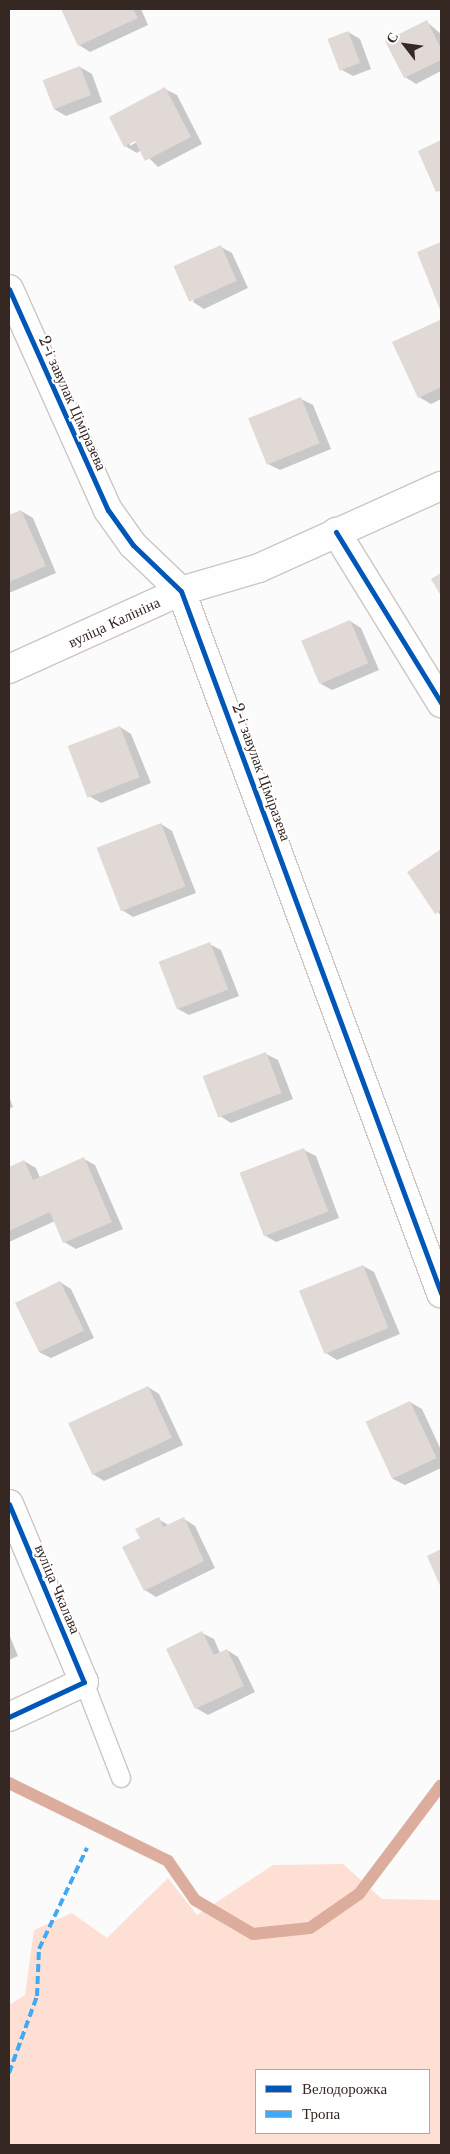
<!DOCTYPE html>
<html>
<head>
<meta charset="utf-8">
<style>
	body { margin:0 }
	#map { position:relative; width:450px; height:2154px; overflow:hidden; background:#fbfbfb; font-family:"Libre Baskerville",serif }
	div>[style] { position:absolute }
	.green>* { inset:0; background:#fddfd4 }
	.shadow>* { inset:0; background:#0003 }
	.stream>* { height:12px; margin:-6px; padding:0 6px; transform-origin:6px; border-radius:6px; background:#dcad9c }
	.building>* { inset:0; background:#e0d9d6; transform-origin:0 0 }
	.roads { filter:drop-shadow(1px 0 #cdc6c3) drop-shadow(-1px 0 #cdc6c3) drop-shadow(0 1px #cdc6c3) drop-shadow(0 -1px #cdc6c3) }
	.service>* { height:18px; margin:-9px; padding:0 9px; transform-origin:9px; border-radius:9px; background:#fefefe }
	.minor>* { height:28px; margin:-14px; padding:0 14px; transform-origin:14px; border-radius:14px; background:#fefefe }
	.tertiary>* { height:28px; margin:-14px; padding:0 14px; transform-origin:14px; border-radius:14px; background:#fefefe }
	.quiet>* { height:4px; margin-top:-2px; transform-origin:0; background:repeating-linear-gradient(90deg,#3fa9f5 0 8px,transparent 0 12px) }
	.cycleway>* { height:5px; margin:-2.5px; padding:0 2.5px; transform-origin:2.5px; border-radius:2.5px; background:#0057b8 }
	span { translate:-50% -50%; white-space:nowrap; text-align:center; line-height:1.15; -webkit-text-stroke:4px #fff; paint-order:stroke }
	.street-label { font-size:15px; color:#352722 }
	.frame { position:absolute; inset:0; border:10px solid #352722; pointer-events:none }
	.legend { position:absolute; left:255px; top:2069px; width:175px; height:65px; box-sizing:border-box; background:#fff; border:1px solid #aea9a7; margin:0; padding:6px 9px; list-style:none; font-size:15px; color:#352722 }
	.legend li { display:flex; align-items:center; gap:10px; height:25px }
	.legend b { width:25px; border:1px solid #aea9a7 }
	.north { position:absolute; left:380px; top:20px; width:50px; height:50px; -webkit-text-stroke:4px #fff; paint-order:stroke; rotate:300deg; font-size:14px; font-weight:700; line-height:20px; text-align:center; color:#352722 }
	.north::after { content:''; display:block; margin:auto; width:18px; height:22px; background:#352722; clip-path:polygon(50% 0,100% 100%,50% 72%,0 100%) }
</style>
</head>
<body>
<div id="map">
	<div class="green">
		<div style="clip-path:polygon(evenodd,343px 1864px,382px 1899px,441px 1900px,441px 2145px,9px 2145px,9px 2005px,25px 1995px,34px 1930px,72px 1913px,107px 1938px,168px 1878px,197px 1915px,273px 1865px,343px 1864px,429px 2070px,429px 2133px,256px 2133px,256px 2070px,429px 2070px)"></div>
	</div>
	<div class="shadow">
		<div style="clip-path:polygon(62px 9px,141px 9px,148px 25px,90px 52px,79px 45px)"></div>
		<div style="clip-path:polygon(427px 22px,441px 34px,441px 71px,416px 84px,405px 77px)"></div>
		<div style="clip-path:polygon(348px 32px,360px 39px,371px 69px,353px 76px,342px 70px)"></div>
		<div style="clip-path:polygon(80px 67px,92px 74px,102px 102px,66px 116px,54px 109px)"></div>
		<div style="clip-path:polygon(evenodd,165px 89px,177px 95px,202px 144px,158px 167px,141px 150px,137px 153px,125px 146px,165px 89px,140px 137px,142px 139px,130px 146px,130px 143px,140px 137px)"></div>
		<div style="clip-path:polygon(441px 142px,441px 194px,419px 152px)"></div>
		<div style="clip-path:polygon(441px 243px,441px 309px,418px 253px)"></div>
		<div style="clip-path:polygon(221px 247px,232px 253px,248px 288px,204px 309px,193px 302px)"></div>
		<div style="clip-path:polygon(440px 321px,441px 399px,431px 404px,419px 397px,394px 343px)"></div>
		<div style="clip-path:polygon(301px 399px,313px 405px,331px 449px,280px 470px,268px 464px)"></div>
		<div style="clip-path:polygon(21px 511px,33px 518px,56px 573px,9px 593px,9px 517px)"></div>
		<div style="clip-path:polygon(350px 621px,361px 628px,379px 670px,332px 690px,321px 684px)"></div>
		<div style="clip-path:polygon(120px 727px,131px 734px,151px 783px,101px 803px,89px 796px)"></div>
		<div style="clip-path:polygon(161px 824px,172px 831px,196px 893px,133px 917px,122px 910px)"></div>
		<div style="clip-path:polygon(441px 850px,441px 916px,409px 873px)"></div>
		<div style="clip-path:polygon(209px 944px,221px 950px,239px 996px,189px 1015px,178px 1009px)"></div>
		<div style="clip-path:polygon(266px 1054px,278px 1060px,293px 1099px,231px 1123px,220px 1116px)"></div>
		<div style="clip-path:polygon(9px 1096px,13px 1107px,9px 1109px)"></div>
		<div style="clip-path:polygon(304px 1150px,316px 1156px,339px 1218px,276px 1242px,264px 1235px)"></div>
		<div style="clip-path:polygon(84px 1159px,95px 1165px,123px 1229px,76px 1249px,64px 1242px,55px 1221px,9px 1242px,9px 1168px,24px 1161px,36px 1168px,40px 1178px)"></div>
		<div style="clip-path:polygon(363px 1266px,374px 1272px,400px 1334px,337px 1360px,326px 1353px)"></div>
		<div style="clip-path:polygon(60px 1282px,71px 1289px,94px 1338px,51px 1358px,39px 1352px)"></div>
		<div style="clip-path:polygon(148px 1387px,159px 1394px,183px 1445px,104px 1481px,93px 1474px)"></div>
		<div style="clip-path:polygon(410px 1402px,422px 1409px,441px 1450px,441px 1468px,405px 1485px,393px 1479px,368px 1423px)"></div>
		<div style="clip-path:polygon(158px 1519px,170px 1526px,184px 1519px,195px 1526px,215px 1568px,156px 1597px,145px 1590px,142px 1539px)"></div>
		<div style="clip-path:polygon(202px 1633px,214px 1639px,220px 1653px,227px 1650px,238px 1657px,255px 1692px,208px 1715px,196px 1708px,168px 1650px)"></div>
		<div style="clip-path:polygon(9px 1634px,18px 1656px,9px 1660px)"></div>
	</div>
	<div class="stream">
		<div style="left:9px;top:1783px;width:177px;rotate:26.1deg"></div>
		<div style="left:168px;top:1861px;width:47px;rotate:55.3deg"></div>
		<div style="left:195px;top:1900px;width:67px;rotate:30.4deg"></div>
		<div style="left:253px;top:1934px;width:57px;rotate:-6deg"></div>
		<div style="left:310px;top:1928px;width:60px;rotate:-34.8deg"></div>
		<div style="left:359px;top:1894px;width:136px;rotate:-53deg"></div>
	</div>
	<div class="building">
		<div style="clip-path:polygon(61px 9px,133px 9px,138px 18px,78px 46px)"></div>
		<div style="clip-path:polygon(427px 20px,441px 49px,441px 60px,404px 78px,385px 41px)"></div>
		<div style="left:348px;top:31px;width:34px;height:22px;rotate:69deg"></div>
		<div style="left:80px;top:66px;width:31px;height:40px;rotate:69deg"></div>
		<div style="clip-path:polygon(165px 87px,191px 137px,145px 161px,135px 141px,124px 147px,109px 117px)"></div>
		<div style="clip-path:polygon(441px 140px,441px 190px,436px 192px,418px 151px)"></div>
		<div style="clip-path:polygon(441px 242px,441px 312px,417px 252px)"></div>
		<div style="left:221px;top:245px;width:39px;height:52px;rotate:66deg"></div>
		<div style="clip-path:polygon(440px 320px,441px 387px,418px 398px,392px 342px)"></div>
		<div style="left:301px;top:397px;width:50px;height:57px;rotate:68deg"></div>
		<div style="clip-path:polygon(21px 510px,46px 566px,9px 582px,9px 515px)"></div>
		<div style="clip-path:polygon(441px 573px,441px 596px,431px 579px)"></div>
		<div style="left:350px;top:620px;width:47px;height:53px;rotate:67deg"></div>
		<div style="left:120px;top:726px;width:55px;height:56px;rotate:69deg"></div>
		<div style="left:161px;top:823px;width:68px;height:69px;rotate:69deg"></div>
		<div style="clip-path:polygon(441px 849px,441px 910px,435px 914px,407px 872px)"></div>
		<div style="left:210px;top:942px;width:51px;height:55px;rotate:69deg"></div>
		<div style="left:266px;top:1052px;width:44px;height:68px;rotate:69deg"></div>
		<div style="left:304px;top:1148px;width:68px;height:69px;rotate:69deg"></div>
		<div style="clip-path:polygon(84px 1157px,112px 1222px,63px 1243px,50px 1212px,9px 1231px,9px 1167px,24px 1160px,33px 1180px)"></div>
		<div style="left:363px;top:1265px;width:68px;height:69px;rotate:68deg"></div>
		<div style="left:60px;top:1281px;width:55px;height:50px;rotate:64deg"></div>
		<div style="left:148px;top:1386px;width:57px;height:88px;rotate:65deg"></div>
		<div style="left:410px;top:1401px;width:63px;height:49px;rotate:65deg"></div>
		<div style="clip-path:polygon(159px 1517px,163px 1527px,184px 1517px,204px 1561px,144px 1591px,122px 1547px,140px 1538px,135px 1529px)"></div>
		<div style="clip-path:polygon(441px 1549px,441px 1588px,427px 1556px)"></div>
		<div style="clip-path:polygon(202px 1631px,214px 1655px,227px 1649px,244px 1686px,195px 1709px,166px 1649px)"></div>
	</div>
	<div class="roads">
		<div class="service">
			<div style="left:84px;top:1682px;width:103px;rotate:68.9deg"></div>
		</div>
		<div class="minor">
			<div style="left:336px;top:532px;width:201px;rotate:58.4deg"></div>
			<div style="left:9px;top:669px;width:189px;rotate:-24.4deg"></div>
			<div style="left:181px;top:591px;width:749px;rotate:69.68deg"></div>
			<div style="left:9px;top:1504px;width:193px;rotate:67.2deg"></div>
			<div style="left:84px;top:1682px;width:83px;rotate:155deg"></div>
		</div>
		<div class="tertiary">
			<div style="left:9px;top:289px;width:242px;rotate:65.9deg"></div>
			<div style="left:108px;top:510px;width:43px;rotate:54.5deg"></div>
			<div style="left:133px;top:545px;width:66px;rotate:43.8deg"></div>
			<div style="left:181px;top:591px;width:81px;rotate:-16.4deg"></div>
			<div style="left:259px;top:568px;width:200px;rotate:-24.3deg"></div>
		</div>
	</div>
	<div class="quiet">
		<div style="left:9px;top:2073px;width:82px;rotate:-70deg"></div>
		<div style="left:37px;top:1996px;width:47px;rotate:-87.6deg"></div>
		<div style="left:39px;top:1949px;width:112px;rotate:-64.6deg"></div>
	</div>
	<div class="cycleway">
		<div style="left:9px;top:289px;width:242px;rotate:65.9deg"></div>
		<div style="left:108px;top:510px;width:43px;rotate:54.5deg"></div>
		<div style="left:133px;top:545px;width:66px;rotate:43.8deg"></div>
		<div style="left:181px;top:591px;width:749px;rotate:69.68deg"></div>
		<div style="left:336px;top:532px;width:201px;rotate:58.4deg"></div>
		<div style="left:9px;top:1504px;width:193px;rotate:67.2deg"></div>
		<div style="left:84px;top:1682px;width:83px;rotate:155deg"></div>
	</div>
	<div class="street-label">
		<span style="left:73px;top:403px;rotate:66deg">2-і завулак Ціміразева</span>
		<span style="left:114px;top:622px;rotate:-25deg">вуліца Калініна</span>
		<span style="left:262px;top:772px;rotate:70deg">2-і завулак Ціміразева</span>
		<span style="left:58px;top:1589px;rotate:67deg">вуліца Чкалава</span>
	</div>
	<div class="frame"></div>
	<ul class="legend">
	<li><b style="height:6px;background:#0057b8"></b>Велодорожка</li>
	<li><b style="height:6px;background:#3fa9f5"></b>Тропа</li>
	</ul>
	<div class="north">С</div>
</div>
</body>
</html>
